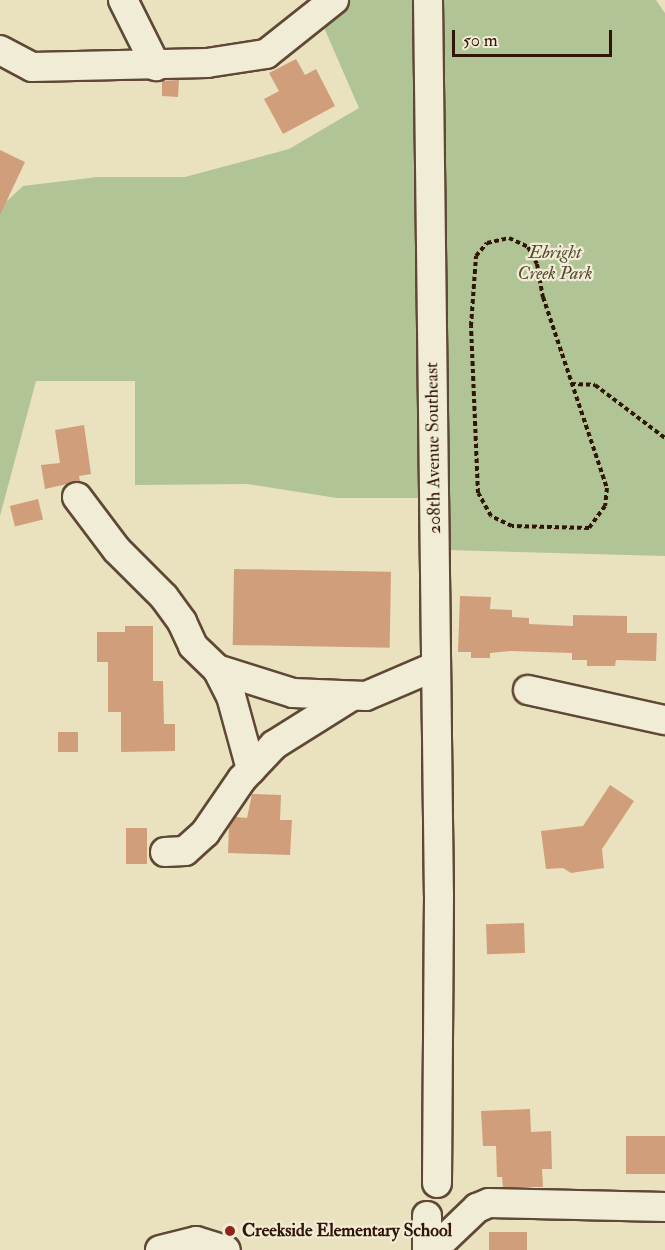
<!DOCTYPE html>
<html>
<head>
<meta charset="utf-8">
<style>
	body { margin:0 }
	#map { position:relative; width:665px; height:1250px; overflow:hidden; background:#eae1bf; font-family:"IM FELL Double Pica",serif }
	div>[style] { position:absolute }
	.green>* { inset:0; background:#b1c496 }
	.building>* { inset:0; background:#d19e7c; transform-origin:0 0 }
	.path>* { height:4px; margin-top:-2px; transform-origin:0; background:repeating-linear-gradient(90deg,#311507 0 4.5px,transparent 0 7.5px) }
	.roads { filter:drop-shadow(2px 0 #5f4835) drop-shadow(-2px 0 #5f4835) drop-shadow(0 2px #5f4835) drop-shadow(0 -2px #5f4835) }
	.minor>* { height:28px; margin:-14px; padding:0 14px; transform-origin:14px; border-radius:14px; background:#f1ecd5 }
	.dots>* { width:16px; height:16px; translate:-50% -50%; box-sizing:border-box; border:3px solid #f1ecd5; border-radius:50% }
	span { translate:-50% -50%; white-space:nowrap; text-align:center; line-height:1.15; -webkit-text-stroke:4.5px #f1ecd5; paint-order:stroke }
	.park-label { font-size:18px; color:#574a32; font-style:italic }
	.street-label { font-size:18px; color:#311507 }
	.poi-label { font-size:18px; color:#311507; font-weight:700 }
	.left { translate:0 -50%; text-align:left }
	.scale { position:absolute; left:452px; top:30px; width:160px; height:27px; box-sizing:border-box; border:3px solid #311507; border-top:0; padding-left:8px; font-size:18px; line-height:21px; white-space:nowrap; color:#311507; -webkit-text-stroke:4px #f1ecd5; paint-order:stroke }
</style>
</head>
<body>
<div id="map">
	<div class="green">
		<div style="clip-path:polygon(312px 0,656px 0,665px 13px,665px 556px,447px 550px,443px 498px,337px 498px,247px 484px,135px 485px,135px 381px,36px 381px,0 516px,0 201px,7px 201px,23px 186px,98px 177px,185px 177px,289px 149px,359px 108px)"></div>
	</div>
	<div class="building">
		<div style="clip-path:polygon(296px 59px,305px 75px,316px 69px,335px 106px,283px 134px,264px 99px,279px 91px,269px 73px)"></div>
		<div style="clip-path:polygon(179px 80px,178px 97px,162px 96px,162px 81px)"></div>
		<div style="clip-path:polygon(0 150px,25px 162px,0 215px)"></div>
		<div style="clip-path:polygon(84px 425px,91px 474px,79px 476px,80px 481px,45px 489px,41px 465px,60px 463px,55px 430px)"></div>
		<div style="left:38px;top:499px;width:21px;height:29px;rotate:76deg"></div>
		<div style="left:234px;top:569px;width:157px;height:76px;rotate:1deg"></div>
		<div style="clip-path:polygon(460px 596px,491px 597px,490px 609px,512px 610px,512px 617px,529px 618px,529px 624px,573px 626px,573px 615px,627px 616px,627px 633px,657px 633px,656px 661px,616px 660px,615px 666px,587px 666px,587px 660px,572px 660px,572px 653px,511px 651px,490px 653px,490px 658px,471px 658px,471px 652px,458px 652px)"></div>
		<div style="clip-path:polygon(125px 626px,153px 626px,153px 681px,163px 681px,164px 724px,175px 724px,175px 751px,121px 752px,121px 712px,108px 712px,108px 662px,97px 662px,97px 632px,125px 632px)"></div>
		<div style="left:58px;top:732px;width:20px;height:20px"></div>
		<div style="clip-path:polygon(610px 785px,634px 801px,602px 849px,604px 868px,571px 873px,563px 868px,546px 869px,541px 831px,583px 826px)"></div>
		<div style="clip-path:polygon(252px 794px,281px 795px,280px 820px,292px 820px,290px 855px,228px 853px,229px 826px,236px 817px,247px 818px)"></div>
		<div style="left:126px;top:828px;width:21px;height:36px"></div>
		<div style="left:524px;top:923px;width:30px;height:38px;rotate:88deg"></div>
		<div style="clip-path:polygon(530px 1109px,531px 1132px,551px 1131px,552px 1169px,542px 1169px,543px 1187px,503px 1187px,502px 1177px,497px 1177px,496px 1146px,483px 1146px,481px 1111px)"></div>
		<div style="left:626px;top:1136px;width:39px;height:38px"></div>
		<div style="left:489px;top:1232px;width:38px;height:18px"></div>
	</div>
	<div class="path">
		<div style="left:509px;top:238px;width:21px;rotate:25deg"></div>
		<div style="left:528px;top:247px;width:19px;rotate:62deg"></div>
		<div style="left:537px;top:264px;width:34px;rotate:80deg"></div>
		<div style="left:543px;top:297px;width:201px;rotate:71.5deg"></div>
		<div style="left:607px;top:488px;width:18px;rotate:96deg"></div>
		<div style="left:605px;top:506px;width:27px;rotate:126deg"></div>
		<div style="left:589px;top:528px;width:77px;rotate:-178.5deg"></div>
		<div style="left:512px;top:526px;width:23px;rotate:-155deg"></div>
		<div style="left:491px;top:516px;width:26px;rotate:-119deg"></div>
		<div style="left:478px;top:493px;width:167px;rotate:-92.4deg"></div>
		<div style="left:471px;top:326px;width:70px;rotate:-85.9deg"></div>
		<div style="left:476px;top:256px;width:17px;rotate:-50deg"></div>
		<div style="left:487px;top:243px;width:23px;rotate:-13deg"></div>
		<div style="left:571px;top:384px;width:24px;rotate:2deg"></div>
		<div style="left:595px;top:385px;width:88px;rotate:37.1deg"></div>
	</div>
	<div class="roads">
		<div class="minor">
			<div style="left:123px;top:0;width:74px;rotate:63.4deg"></div>
			<div style="left:428px;top:0;width:896px;rotate:89.3deg"></div>
			<div style="left:439px;top:896px;width:287px;rotate:90.4deg"></div>
			<div style="left:0;top:50px;width:36px;rotate:28deg"></div>
			<div style="left:32px;top:67px;width:175px;rotate:-1.3deg"></div>
			<div style="left:207px;top:63px;width:60px;rotate:-8.7deg"></div>
			<div style="left:266px;top:54px;width:87px;rotate:-38.5deg"></div>
			<div style="left:77px;top:497px;width:66px;rotate:53deg"></div>
			<div style="left:117px;top:550px;width:66px;rotate:45deg"></div>
			<div style="left:164px;top:597px;width:31px;rotate:54deg"></div>
			<div style="left:182px;top:622px;width:26px;rotate:65deg"></div>
			<div style="left:193px;top:646px;width:33px;rotate:44deg"></div>
			<div style="left:217px;top:669px;width:80px;rotate:17.5deg"></div>
			<div style="left:293px;top:693px;width:73px;rotate:2.4deg"></div>
			<div style="left:366px;top:696px;width:76px;rotate:-23.2deg"></div>
			<div style="left:217px;top:669px;width:30px;rotate:63deg"></div>
			<div style="left:231px;top:696px;width:76px;rotate:74.7deg"></div>
			<div style="left:528px;top:690px;width:140px;rotate:12.4deg"></div>
			<div style="left:165px;top:852px;width:20px;rotate:-3deg"></div>
			<div style="left:185px;top:851px;width:27px;rotate:-42deg"></div>
			<div style="left:205px;top:833px;width:65px;rotate:-55.6deg"></div>
			<div style="left:242px;top:779px;width:47px;rotate:-46.7deg"></div>
			<div style="left:274px;top:745px;width:92px;rotate:-32.1deg"></div>
			<div style="left:427px;top:1216px;width:34px;rotate:90deg"></div>
			<div style="left:160px;top:1250px;width:37px;rotate:-14deg"></div>
			<div style="left:196px;top:1241px;width:31px;rotate:17deg"></div>
			<div style="left:433px;top:1250px;width:61px;rotate:-43.7deg"></div>
			<div style="left:477px;top:1208px;width:13px;rotate:-23deg"></div>
			<div style="left:489px;top:1203px;width:176px;rotate:1.3deg"></div>
		</div>
	</div>
	<div class="dots">
		<div style="left:230px;top:1231px;background:#8f2418"></div>
	</div>
	<div class="park-label">
		<span style="left:555px;top:264px">Ebright<br>Creek Park</span>
	</div>
	<div class="street-label">
		<span style="left:434px;top:448px;rotate:-91deg">208th Avenue Southeast</span>
	</div>
	<div class="poi-label">
		<span class="left" style="left:242px;top:1231px">Creekside Elementary School</span>
	</div>
	<div class="scale">50 m</div>
</div>
</body>
</html>
